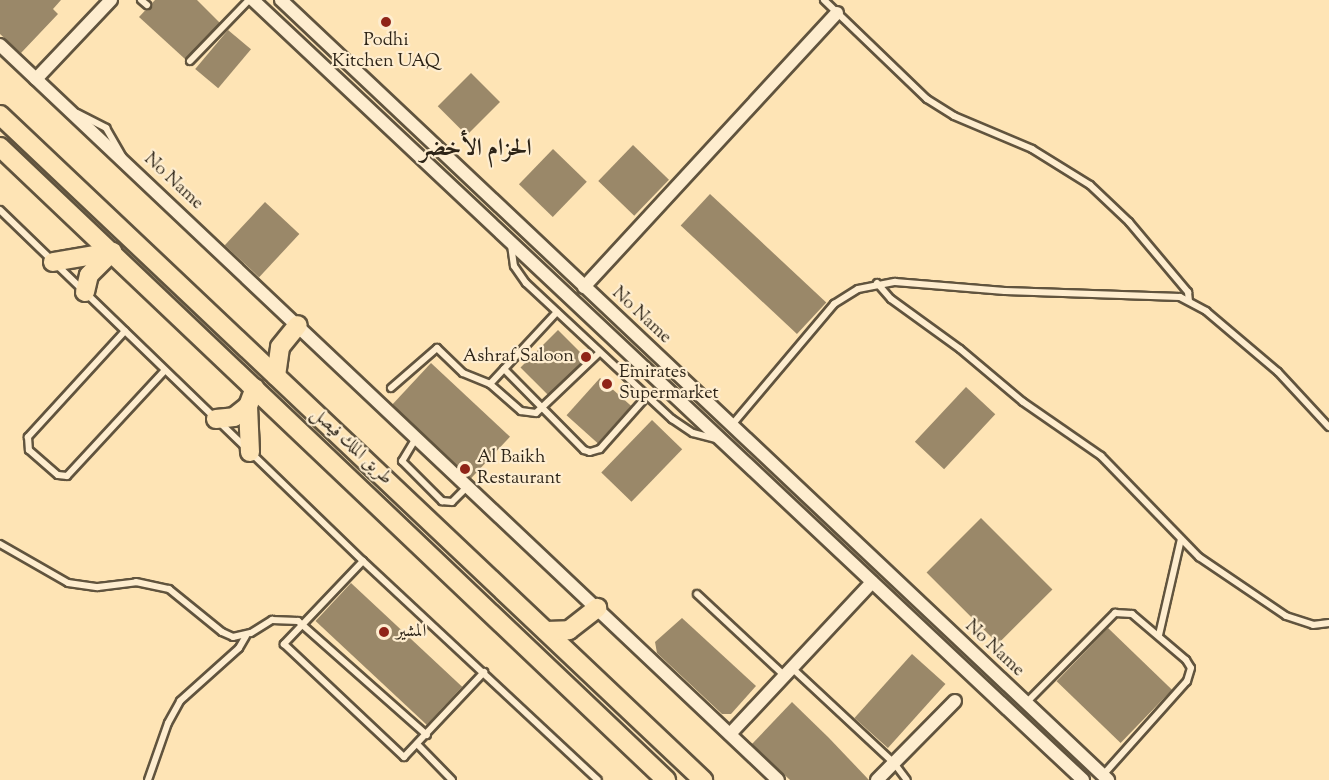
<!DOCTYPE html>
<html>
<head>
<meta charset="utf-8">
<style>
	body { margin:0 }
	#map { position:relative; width:1329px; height:780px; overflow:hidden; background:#fee4b5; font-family:"Sorts Mill Goudy",Amiri,serif }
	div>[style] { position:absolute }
	.building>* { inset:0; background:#9a8869; transform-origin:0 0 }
	.roads { filter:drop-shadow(2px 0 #61543e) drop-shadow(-2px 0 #61543e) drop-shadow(0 2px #61543e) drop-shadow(0 -2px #61543e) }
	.lane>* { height:6px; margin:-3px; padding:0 3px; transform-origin:3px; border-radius:3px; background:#feedcf }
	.street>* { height:12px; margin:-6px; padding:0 6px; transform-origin:6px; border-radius:6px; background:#feedcf }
	.primary>* { height:18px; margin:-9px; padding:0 9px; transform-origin:9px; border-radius:9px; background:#fee4b5 }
	.dots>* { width:16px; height:16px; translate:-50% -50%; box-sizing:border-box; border:3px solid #feedcf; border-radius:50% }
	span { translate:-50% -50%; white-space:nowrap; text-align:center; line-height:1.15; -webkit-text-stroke:4.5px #feedcf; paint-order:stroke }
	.poi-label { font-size:18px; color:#2d2417 }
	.right { translate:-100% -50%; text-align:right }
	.left { translate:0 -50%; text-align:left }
	.street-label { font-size:18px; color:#2d2417 }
	.district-label { font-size:24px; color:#2d2417; font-weight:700 }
</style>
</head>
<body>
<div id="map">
	<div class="building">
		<div style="clip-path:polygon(0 0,61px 0,53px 9px,58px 14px,21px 53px,0 34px)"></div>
		<div style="clip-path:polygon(155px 0,197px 0,220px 23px,185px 59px,139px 17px)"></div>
		<div style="left:228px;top:30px;width:30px;height:51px;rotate:40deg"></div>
		<div style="left:471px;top:73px;width:41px;height:47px;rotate:45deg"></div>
		<div style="left:633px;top:145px;width:50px;height:50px;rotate:44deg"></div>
		<div style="left:553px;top:149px;width:47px;height:49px;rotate:44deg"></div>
		<div style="left:710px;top:194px;width:159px;height:43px;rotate:43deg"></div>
		<div style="left:265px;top:202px;width:47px;height:59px;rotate:43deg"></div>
		<div style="left:558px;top:330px;width:40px;height:53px;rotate:45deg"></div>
		<div style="left:431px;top:363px;width:108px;height:57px;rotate:43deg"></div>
		<div style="left:600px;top:378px;width:42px;height:50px;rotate:42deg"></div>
		<div style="left:966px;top:387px;width:40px;height:75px;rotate:43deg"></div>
		<div style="left:652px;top:420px;width:42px;height:73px;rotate:44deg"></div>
		<div style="left:981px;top:518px;width:101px;height:77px;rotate:45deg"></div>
		<div style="left:351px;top:583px;width:152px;height:52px;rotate:43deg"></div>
		<div style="clip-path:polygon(682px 618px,756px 686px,731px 714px,722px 714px,657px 653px,655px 642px)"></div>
		<div style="left:1108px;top:628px;width:89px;height:74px;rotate:44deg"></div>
		<div style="left:912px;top:654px;width:45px;height:86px;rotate:42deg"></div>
		<div style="clip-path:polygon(792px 702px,829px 738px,869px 780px,790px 780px,752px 744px)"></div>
	</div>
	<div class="roads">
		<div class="lane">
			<div style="left:141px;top:0;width:8px;rotate:40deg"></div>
			<div style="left:824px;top:0;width:143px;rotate:43.9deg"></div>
			<div style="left:927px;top:99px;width:32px;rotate:32deg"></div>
			<div style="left:954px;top:116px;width:85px;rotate:22.9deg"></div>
			<div style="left:1032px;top:149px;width:68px;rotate:31.8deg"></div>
			<div style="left:1090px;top:185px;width:54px;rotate:43.5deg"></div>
			<div style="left:1129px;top:222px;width:92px;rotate:49.9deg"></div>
			<div style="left:1188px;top:292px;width:9px;rotate:84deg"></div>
			<div style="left:190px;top:61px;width:85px;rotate:-46deg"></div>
			<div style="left:77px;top:113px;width:33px;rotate:27deg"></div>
			<div style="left:106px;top:128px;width:34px;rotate:60deg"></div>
			<div style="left:0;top:210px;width:505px;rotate:44.04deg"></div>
			<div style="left:363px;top:561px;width:321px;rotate:43deg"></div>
			<div style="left:511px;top:245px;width:21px;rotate:82deg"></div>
			<div style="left:514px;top:266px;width:21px;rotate:55deg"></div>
			<div style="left:526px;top:283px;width:200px;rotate:43deg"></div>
			<div style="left:672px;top:419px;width:25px;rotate:34deg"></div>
			<div style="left:693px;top:433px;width:23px;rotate:15deg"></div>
			<div style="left:877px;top:283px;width:21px;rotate:49deg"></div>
			<div style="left:891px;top:299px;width:85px;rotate:35.9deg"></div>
			<div style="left:960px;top:349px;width:82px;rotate:40.1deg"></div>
			<div style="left:1023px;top:402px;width:95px;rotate:34.7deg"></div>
			<div style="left:1101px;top:456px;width:141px;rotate:45.9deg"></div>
			<div style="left:1199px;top:557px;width:105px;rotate:34.1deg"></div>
			<div style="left:1286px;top:616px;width:28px;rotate:18deg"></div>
			<div style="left:1313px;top:625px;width:16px;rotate:-7deg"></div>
			<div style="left:125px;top:331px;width:144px;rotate:132.5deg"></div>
			<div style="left:28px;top:437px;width:13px;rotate:86deg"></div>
			<div style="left:29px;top:450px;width:38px;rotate:41deg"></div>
			<div style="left:58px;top:475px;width:9px;rotate:6deg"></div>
			<div style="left:67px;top:476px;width:144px;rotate:-47.2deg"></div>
			<div style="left:504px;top:369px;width:114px;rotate:45.4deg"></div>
			<div style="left:584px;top:450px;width:6px;rotate:18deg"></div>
			<div style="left:590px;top:452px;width:10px;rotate:-17deg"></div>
			<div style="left:600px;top:449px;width:71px;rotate:-48.4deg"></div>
			<div style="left:490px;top:384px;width:98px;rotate:-47.1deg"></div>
			<div style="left:391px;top:388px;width:61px;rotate:-41deg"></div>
			<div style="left:437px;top:348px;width:36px;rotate:44deg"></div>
			<div style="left:463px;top:373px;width:29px;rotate:22deg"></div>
			<div style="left:490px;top:384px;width:41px;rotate:41.1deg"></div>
			<div style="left:521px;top:411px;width:15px;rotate:8deg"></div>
			<div style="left:536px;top:413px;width:88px;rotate:-43.6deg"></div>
			<div style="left:731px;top:426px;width:160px;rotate:-49.8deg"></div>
			<div style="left:834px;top:304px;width:28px;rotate:-32deg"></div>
			<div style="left:858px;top:289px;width:38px;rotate:-11deg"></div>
			<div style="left:895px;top:282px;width:110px;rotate:4.7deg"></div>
			<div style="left:1005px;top:291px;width:175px;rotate:2deg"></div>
			<div style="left:1180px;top:297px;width:30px;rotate:28deg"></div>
			<div style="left:1206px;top:311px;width:94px;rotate:40.3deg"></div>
			<div style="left:1278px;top:372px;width:75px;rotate:47.2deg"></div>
			<div style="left:416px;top:438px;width:27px;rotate:121deg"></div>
			<div style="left:402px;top:461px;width:57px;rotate:45deg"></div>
			<div style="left:442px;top:501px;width:10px;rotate:6deg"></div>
			<div style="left:452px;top:502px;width:23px;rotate:-45deg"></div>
			<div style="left:0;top:544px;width:78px;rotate:29.8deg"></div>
			<div style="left:68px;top:583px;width:30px;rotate:8deg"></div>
			<div style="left:98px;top:587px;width:38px;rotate:-7deg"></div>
			<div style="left:136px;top:582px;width:34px;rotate:12deg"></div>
			<div style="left:169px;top:589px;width:68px;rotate:39.1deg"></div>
			<div style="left:222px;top:632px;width:12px;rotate:24deg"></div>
			<div style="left:233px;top:637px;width:18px;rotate:-13deg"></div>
			<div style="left:251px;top:633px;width:25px;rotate:-32deg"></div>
			<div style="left:272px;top:620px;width:26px;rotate:2deg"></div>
			<div style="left:298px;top:621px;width:172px;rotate:41.5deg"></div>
			<div style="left:363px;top:561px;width:115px;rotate:133.6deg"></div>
			<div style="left:284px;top:644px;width:165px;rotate:43.3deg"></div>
			<div style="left:404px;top:757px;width:117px;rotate:-46.7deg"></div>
			<div style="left:697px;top:594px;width:119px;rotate:43deg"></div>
			<div style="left:1159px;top:635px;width:98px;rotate:-77.1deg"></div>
			<div style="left:792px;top:668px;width:139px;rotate:43deg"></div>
			<div style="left:894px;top:763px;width:21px;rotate:53deg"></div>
			<div style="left:1026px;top:703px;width:127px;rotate:-45.3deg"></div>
			<div style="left:1115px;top:613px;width:17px;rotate:3deg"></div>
			<div style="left:1132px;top:614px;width:71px;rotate:40.4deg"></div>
			<div style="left:1186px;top:660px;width:9px;rotate:58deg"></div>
			<div style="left:1191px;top:668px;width:14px;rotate:107deg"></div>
			<div style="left:1187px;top:681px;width:126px;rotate:131.8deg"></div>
			<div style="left:417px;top:744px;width:50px;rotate:45.8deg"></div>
			<div style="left:148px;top:780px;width:60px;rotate:-70.7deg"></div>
			<div style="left:168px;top:723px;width:25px;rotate:-61deg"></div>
			<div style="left:180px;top:701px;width:79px;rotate:-41.9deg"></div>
			<div style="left:239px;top:648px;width:14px;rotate:-60deg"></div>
		</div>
		<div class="street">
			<div style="left:253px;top:0;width:1139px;rotate:43.22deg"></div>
			<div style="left:281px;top:0;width:1137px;rotate:43.32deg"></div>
			<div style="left:0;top:45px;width:1070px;rotate:43.37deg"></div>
			<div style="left:36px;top:79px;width:109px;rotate:-46.5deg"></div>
			<div style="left:584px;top:287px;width:373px;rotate:-47.3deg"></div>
			<div style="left:730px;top:734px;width:208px;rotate:-46.9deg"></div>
			<div style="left:877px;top:780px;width:111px;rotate:-45.4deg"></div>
		</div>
		<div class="primary">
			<div style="left:0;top:115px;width:968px;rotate:43.41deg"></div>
			<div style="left:0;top:147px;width:919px;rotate:43.54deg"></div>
			<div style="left:53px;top:262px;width:60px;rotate:-9.6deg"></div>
			<div style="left:85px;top:292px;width:17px;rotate:-77deg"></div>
			<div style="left:89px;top:275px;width:33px;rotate:-45deg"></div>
			<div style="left:276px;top:376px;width:29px;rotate:-82deg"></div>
			<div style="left:280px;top:347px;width:28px;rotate:-51deg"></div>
			<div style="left:216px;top:419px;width:18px;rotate:-6deg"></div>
			<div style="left:234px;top:417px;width:18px;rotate:-38deg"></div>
			<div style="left:250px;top:452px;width:46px;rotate:-92.5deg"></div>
			<div style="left:248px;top:406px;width:19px;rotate:-69deg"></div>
			<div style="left:546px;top:631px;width:23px;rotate:-2deg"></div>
			<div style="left:569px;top:630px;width:36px;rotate:-38deg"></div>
		</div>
	</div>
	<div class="dots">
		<div style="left:386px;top:22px;background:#8f2418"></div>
		<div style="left:586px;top:357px;background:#8f2418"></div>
		<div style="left:607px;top:384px;background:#8f2418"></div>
		<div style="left:465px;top:469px;background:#8f2418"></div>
		<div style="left:384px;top:632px;background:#8f2418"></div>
	</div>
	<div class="poi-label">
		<span style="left:386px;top:52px">Podhi<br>Kitchen UAQ</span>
		<span class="right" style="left:574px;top:357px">Ashraf Saloon</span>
		<span class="left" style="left:619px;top:384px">Emirates<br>Supermarket</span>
		<span class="left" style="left:477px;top:469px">Al Baikh<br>Restaurant</span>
		<span class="left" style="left:396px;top:632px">المشير</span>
	</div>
	<div class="street-label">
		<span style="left:173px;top:182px;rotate:43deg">No Name</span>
		<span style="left:641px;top:316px;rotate:43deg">No Name</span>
		<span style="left:351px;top:447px;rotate:43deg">طريق الملك فيصل</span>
		<span style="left:994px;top:649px;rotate:43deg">No Name</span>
	</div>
	<div class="district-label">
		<span style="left:476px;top:150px">الحزام الأخضر</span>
	</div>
</div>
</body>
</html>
